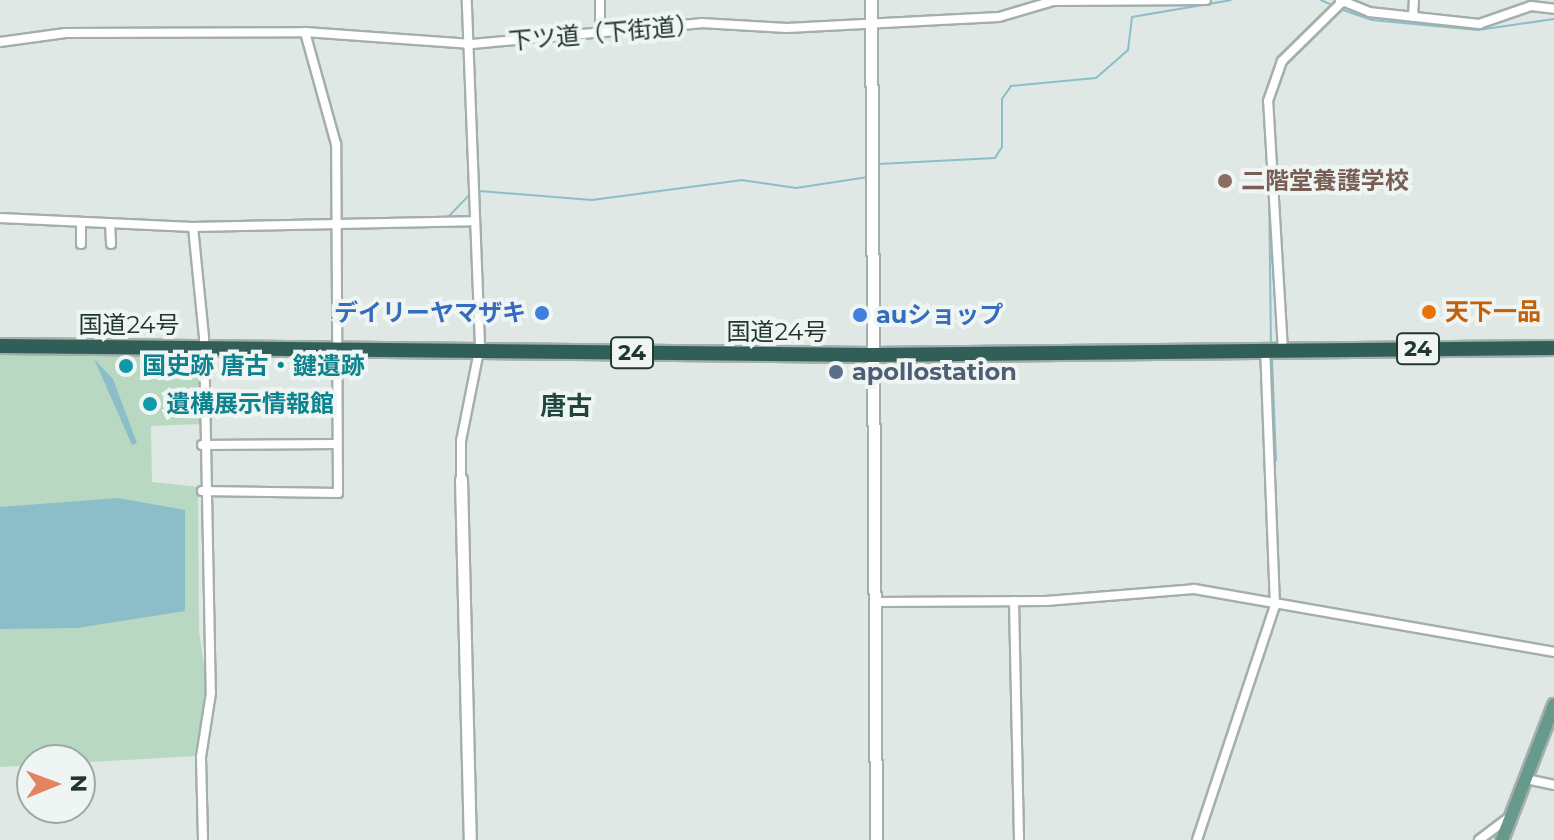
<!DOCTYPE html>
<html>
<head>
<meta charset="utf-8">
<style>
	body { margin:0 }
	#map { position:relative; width:1554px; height:840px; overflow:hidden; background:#dfe8e4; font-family:Montserrat,"Noto Sans JP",sans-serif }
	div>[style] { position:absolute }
	.green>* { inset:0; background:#b9d8c2 }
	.water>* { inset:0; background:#8bbec9 }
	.stream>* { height:2px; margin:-1px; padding:0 1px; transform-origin:1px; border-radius:1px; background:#8bbec9 }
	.roads { filter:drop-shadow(2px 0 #a3afab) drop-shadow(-2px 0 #a3afab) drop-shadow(0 2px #a3afab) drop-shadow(0 -2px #a3afab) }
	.street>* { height:8px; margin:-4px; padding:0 4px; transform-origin:4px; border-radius:4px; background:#fff }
	.secondary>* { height:11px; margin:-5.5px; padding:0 5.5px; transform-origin:5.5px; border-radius:5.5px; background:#fff }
	.primary>* { height:12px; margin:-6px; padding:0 6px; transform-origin:6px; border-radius:6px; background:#679a8d }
	.highway>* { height:14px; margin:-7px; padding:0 7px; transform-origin:7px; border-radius:7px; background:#315f57 }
	.dots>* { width:22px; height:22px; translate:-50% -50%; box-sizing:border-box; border:4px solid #eff5f2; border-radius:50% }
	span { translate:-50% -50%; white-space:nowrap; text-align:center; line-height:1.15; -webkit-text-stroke:8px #eff5f2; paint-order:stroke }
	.shield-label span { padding:2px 6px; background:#eff5f2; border:2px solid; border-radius:6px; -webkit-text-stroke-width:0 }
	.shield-label { font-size:22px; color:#223631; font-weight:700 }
	.street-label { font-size:24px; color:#223631 }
	.education-label { font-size:24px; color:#785e54; font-weight:700 }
	.left { translate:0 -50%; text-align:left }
	.food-label { font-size:24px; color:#c56008; font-weight:700 }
	.shop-label { font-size:24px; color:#366cbe; font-weight:700 }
	.right { translate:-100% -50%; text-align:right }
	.culture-label { font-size:24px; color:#0d838f; font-weight:700 }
	.service-label { font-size:24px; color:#4e5e75; font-weight:700 }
	.neighbourhood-label { font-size:26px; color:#20463d; font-weight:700 }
	.north { position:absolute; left:16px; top:744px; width:80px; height:80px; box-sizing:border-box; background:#eff5f2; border:2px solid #9da9a5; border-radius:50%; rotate:89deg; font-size:22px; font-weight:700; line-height:32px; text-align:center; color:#223631 }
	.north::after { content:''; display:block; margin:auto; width:28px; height:36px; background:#e38362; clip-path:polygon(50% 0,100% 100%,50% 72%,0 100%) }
</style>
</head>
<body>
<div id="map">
	<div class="green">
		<div style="clip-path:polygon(0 353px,200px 355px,202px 424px,151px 426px,152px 482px,198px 487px,199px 631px,208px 693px,198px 756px,0 767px)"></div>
	</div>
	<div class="water">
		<div style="clip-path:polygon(94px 359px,113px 379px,137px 443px,132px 445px)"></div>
		<div style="clip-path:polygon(118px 498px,185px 510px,185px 611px,77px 628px,0 629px,0 507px)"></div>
	</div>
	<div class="stream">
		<div style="left:1321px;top:0;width:14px;rotate:25deg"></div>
		<div style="left:1340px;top:9px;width:34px;rotate:19deg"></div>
		<div style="left:1372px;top:20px;width:106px;rotate:5.4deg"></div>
		<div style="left:1478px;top:30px;width:77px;rotate:-8.2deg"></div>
		<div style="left:1265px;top:99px;width:46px;rotate:-71.2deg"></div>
		<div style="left:1280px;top:55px;width:66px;rotate:-43.8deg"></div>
		<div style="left:878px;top:164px;width:117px;rotate:-2.9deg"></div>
		<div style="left:995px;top:158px;width:13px;rotate:-58deg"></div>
		<div style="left:1002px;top:147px;width:48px;rotate:-90deg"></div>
		<div style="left:1002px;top:99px;width:16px;rotate:-55deg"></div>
		<div style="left:1011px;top:86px;width:85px;rotate:-5.4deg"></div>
		<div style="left:1096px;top:78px;width:43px;rotate:-41.2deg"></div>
		<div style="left:1128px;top:50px;width:33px;rotate:-83deg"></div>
		<div style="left:1132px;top:17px;width:100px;rotate:-9.7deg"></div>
		<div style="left:1269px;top:185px;width:158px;rotate:89.3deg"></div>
		<div style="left:479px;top:191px;width:113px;rotate:4.6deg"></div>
		<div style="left:592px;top:200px;width:150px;rotate:-7.6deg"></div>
		<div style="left:741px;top:180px;width:56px;rotate:8.3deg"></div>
		<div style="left:796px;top:188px;width:73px;rotate:-8.7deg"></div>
		<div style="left:340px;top:219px;width:108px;rotate:-1.1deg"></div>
		<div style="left:448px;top:217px;width:36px;rotate:-46deg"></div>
		<div style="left:190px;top:222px;width:143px;rotate:-1.2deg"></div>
		<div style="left:1272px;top:357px;width:103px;rotate:87.8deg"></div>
	</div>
	<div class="roads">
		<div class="street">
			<div style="left:1340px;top:0;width:31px;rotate:22deg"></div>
			<div style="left:1369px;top:12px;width:111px;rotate:6.2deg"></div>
			<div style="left:1479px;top:24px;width:55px;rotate:-19.1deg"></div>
			<div style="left:1531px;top:6px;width:23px;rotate:7deg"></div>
			<div style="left:1413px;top:17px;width:17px;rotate:-87deg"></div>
			<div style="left:600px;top:35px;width:35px;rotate:-90deg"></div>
			<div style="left:0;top:42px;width:66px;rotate:-7.9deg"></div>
			<div style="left:65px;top:33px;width:240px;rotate:-0.2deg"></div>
			<div style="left:305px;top:32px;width:167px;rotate:4.1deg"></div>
			<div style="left:472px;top:44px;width:230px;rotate:-5.2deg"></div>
			<div style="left:701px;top:23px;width:86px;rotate:3.3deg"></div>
			<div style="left:787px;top:28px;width:212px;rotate:-3deg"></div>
			<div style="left:999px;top:17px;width:56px;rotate:-16.5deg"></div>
			<div style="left:1053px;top:1px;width:153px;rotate:-0.4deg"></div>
			<div style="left:0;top:218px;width:193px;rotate:2.7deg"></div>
			<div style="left:193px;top:227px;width:278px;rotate:-1.2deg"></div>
			<div style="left:81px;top:223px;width:21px;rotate:90deg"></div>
			<div style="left:110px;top:223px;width:21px;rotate:87deg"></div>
			<div style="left:193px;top:227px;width:112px;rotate:84.3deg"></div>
			<div style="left:204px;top:338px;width:355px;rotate:88.9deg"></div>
			<div style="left:211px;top:693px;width:65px;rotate:98.9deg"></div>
			<div style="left:201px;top:757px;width:83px;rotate:88.6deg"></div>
			<div style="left:1283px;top:351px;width:250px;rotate:-93.4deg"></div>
			<div style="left:1268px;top:101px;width:42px;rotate:-70.7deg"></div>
			<div style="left:1282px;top:61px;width:86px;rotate:-44.5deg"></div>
			<div style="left:202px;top:445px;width:135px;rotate:-0.4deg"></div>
			<div style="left:461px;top:479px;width:38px;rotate:-90deg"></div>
			<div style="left:461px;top:441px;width:97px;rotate:-78.7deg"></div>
			<div style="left:480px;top:346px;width:346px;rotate:-92.2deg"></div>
			<div style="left:202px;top:491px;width:136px;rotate:0.8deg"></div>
			<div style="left:338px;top:493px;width:349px;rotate:-90.3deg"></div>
			<div style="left:336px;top:144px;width:116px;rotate:-105.5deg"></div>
			<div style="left:1014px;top:601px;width:239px;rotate:88.8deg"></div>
			<div style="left:876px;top:602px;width:170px;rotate:-0.3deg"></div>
			<div style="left:1046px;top:601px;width:148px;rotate:-4.6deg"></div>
			<div style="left:1194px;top:589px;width:365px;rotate:9.9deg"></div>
			<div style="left:1526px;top:779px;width:29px;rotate:12deg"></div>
			<div style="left:1197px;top:840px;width:247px;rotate:-71.6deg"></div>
			<div style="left:1275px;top:606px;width:255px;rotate:-92.2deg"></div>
			<div style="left:1479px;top:840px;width:39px;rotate:-37deg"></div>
		</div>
		<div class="secondary">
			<div style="left:871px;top:0;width:840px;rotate:89.66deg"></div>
			<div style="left:461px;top:479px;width:361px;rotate:88.6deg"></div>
		</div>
		<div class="primary">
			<div style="left:1502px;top:840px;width:145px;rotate:-68.9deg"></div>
		</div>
		<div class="highway">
			<div style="left:0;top:346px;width:870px;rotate:0.59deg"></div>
			<div style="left:870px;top:355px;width:684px;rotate:-0.59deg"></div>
		</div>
	</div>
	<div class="dots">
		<div style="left:1225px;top:181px;background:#8d6e63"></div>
		<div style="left:1429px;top:312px;background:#e8710a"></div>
		<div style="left:542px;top:313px;background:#3f7fe0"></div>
		<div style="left:860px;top:315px;background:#3f7fe0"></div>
		<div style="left:126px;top:366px;background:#0f9aa8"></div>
		<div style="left:836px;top:372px;background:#5c6f8a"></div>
		<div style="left:150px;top:404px;background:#0f9aa8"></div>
	</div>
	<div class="shield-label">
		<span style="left:1418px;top:349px">24</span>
		<span style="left:632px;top:353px">24</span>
	</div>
	<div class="street-label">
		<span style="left:604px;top:33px;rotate:-5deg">下ツ道（下街道）</span>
		<span style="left:129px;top:325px">国道24号</span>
		<span style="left:777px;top:332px">国道24号</span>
	</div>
	<div class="education-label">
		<span class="left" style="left:1241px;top:181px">二階堂養護学校</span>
	</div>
	<div class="food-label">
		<span class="left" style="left:1445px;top:312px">天下一品</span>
	</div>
	<div class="shop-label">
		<span class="right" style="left:526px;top:313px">デイリーヤマザキ</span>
		<span class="left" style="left:876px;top:315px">auショップ</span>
	</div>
	<div class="culture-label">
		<span class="left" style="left:142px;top:366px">国史跡 唐古・鍵遺跡</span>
		<span class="left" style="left:166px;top:404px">遺構展示情報館</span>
	</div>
	<div class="service-label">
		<span class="left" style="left:852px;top:372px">apollostation</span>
	</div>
	<div class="neighbourhood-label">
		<span style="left:566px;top:407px">唐古</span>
	</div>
	<div class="north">N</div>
</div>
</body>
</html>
